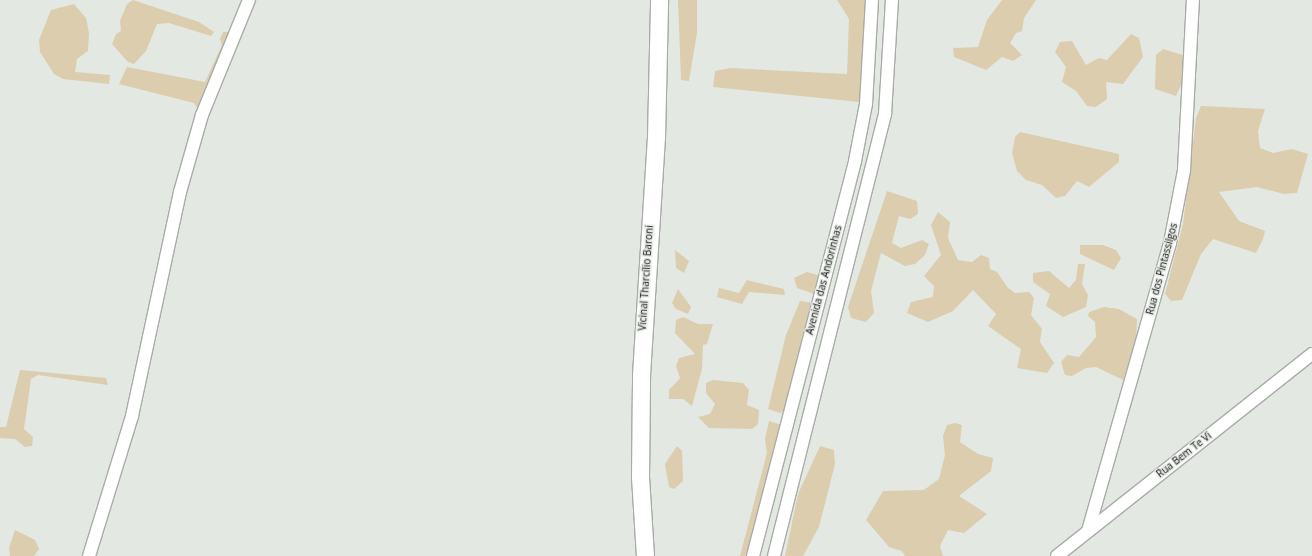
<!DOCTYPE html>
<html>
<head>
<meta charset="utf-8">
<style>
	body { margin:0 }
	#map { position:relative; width:1312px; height:556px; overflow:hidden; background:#e4e8e3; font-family:"Open Sans",sans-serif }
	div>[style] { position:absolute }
	.green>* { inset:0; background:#dbcdad }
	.roads { filter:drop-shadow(1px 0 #a8aca7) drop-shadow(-1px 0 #a8aca7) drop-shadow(0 1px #a8aca7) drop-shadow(0 -1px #a8aca7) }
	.minor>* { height:12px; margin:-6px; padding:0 6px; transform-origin:6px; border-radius:6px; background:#fff }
	.secondary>* { height:17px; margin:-8.5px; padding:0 8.5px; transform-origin:8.5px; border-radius:8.5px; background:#fff }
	span { translate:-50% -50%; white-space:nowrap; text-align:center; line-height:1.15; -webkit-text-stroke:3px #e4e8e3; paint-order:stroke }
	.street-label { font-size:10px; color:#141614 }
</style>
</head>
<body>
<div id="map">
	<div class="green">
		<div style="clip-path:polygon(133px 0,199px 22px,214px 32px,211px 36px,169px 23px,157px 24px,146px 51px,134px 64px,128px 62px,112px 44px,116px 34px,121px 31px,120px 21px,127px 4px)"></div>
		<div style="clip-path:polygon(678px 0,697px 0,697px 33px,689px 81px,681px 80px)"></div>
		<div style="clip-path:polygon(837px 0,867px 0,859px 102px,713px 87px,715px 71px,730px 68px,847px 74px,849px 19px)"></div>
		<div style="clip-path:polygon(1002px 0,1036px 0,1024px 18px,1022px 31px,1016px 33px,1010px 43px,1022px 55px,1013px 61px,1002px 57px,986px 70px,954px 57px,953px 48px,978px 47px,987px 20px)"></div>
		<div style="clip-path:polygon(74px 4px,86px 18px,89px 33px,88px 51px,77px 59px,75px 72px,110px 75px,109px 84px,63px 79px,54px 74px,40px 52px,39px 40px,51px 10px)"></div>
		<div style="clip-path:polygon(223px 32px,230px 32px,192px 139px,187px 140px,197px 108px,194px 103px,119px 84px,127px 67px,205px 82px,222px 45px,220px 39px)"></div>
		<div style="clip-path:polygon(1131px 34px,1139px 38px,1143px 57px,1123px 84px,1106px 82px,1107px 99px,1096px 107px,1087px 106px,1076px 91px,1062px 82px,1066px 67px,1055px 52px,1060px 42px,1072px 41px,1086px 65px,1099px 58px,1107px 60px)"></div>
		<div style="clip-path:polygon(1163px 49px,1186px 56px,1185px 77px,1176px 96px,1155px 89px,1156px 55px)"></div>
		<div style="clip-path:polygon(1201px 106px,1265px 109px,1258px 131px,1260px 148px,1273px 153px,1292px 149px,1308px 154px,1297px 193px,1284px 194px,1257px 187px,1219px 192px,1239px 221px,1265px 231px,1263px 239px,1256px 253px,1213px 239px,1201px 254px,1182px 300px,1171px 301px,1165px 294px,1183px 224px,1196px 118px)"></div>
		<div style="clip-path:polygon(1020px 132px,1119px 154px,1119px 162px,1089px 187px,1077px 181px,1065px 196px,1056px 198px,1042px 185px,1026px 180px,1017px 171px,1012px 153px,1015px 137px)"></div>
		<div style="clip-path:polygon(887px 191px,917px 201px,918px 214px,910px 219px,899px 216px,892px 243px,901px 248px,922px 240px,929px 244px,925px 255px,915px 264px,905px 266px,881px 253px,871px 291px,874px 313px,866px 322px,851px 318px,848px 307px)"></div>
		<div style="clip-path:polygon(938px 212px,950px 222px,948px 238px,958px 260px,972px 262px,981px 255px,989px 258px,990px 269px,997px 272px,1008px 288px,1015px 293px,1029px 292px,1034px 298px,1031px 315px,1042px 329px,1040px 342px,1054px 363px,1047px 373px,1017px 368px,1021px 349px,988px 326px,996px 314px,973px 290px,953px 311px,928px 322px,907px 313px,911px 302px,933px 297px,934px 286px,924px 276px,941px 255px,931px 225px)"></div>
		<div style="clip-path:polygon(1080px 245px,1103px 245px,1116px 250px,1121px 258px,1114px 270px,1080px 254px)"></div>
		<div style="clip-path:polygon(675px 250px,689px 261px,684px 273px,676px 268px)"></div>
		<div style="clip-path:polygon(1078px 264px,1085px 264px,1082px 284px,1088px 295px,1086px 307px,1063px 317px,1046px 306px,1050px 294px,1033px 282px,1033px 273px,1049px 271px,1069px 288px,1076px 280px)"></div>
		<div style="clip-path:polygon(807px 272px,821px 276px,817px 295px,797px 288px,794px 278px)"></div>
		<div style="clip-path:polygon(747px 280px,784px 289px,785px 295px,749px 292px,742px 304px,717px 297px,719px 288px,739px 293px)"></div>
		<div style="clip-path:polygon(678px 289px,691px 307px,688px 314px,676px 309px,672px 303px)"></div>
		<div style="clip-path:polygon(800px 301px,815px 303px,787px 409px,780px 413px,768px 409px,786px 335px)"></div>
		<div style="clip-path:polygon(1104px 307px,1119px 309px,1137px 319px,1136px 341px,1123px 380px,1096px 367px,1086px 368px,1072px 376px,1065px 375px,1061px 362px,1067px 355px,1079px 357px,1096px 337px,1095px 322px,1088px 316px,1089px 312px)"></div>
		<div style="clip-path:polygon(683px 317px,698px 324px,713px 324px,707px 344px,703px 345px,702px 369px,692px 406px,683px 399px,669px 399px,669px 390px,680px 378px,676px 366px,679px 358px,695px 354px,675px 333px,676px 320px)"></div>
		<div style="clip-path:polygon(20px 370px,106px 378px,108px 385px,38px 375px,31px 379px,24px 429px,33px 437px,32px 446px,25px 447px,15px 439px,0 438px,0 427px,6px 427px)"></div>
		<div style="clip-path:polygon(713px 380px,743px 383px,749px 390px,747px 405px,759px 410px,758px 424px,752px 429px,709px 428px,698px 417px,710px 414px,715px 404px,706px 393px,706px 383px)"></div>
		<div style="clip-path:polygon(769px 421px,782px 425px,749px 556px,740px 556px,767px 453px,765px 439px)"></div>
		<div style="clip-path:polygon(955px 423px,962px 425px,960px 442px,978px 454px,993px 458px,991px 471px,959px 496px,987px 514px,964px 533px,948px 530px,940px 546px,943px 556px,905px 556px,902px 551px,889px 547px,866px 520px,883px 491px,924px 490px,939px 479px,945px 455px,943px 436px,947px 425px)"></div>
		<div style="clip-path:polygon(677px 446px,682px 451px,683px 481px,674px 489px,669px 487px,665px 464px)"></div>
		<div style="clip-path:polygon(820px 446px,834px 450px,835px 464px,819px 527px,803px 556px,785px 556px,798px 494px)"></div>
		<div style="clip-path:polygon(15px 530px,35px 540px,39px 549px,34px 556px,10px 556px,9px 548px)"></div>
	</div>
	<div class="roads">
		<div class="minor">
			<div style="left:1088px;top:531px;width:299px;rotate:-74.1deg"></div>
			<div style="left:1170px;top:243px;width:74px;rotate:-79.1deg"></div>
			<div style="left:1184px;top:170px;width:170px;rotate:-87deg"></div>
			<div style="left:89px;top:556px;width:146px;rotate:-72.9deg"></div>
			<div style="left:132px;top:416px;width:229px;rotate:-77.9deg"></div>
			<div style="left:180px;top:192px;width:80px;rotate:-74.1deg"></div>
			<div style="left:202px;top:115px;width:124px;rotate:-67.8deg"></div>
			<div style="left:753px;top:556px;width:408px;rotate:-75.5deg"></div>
			<div style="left:855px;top:161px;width:58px;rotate:-79.1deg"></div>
			<div style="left:866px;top:104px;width:104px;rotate:-86.7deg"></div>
			<div style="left:774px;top:556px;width:456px;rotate:-75.9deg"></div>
			<div style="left:885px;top:114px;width:114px;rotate:-86.5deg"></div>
			<div style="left:1057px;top:556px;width:325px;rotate:-38.4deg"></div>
		</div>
		<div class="secondary">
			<div style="left:645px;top:556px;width:79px;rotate:-93.6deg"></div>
			<div style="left:640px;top:477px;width:102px;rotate:-89.4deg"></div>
			<div style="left:641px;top:375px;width:238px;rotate:-86.4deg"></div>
			<div style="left:656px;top:137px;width:137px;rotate:-88.7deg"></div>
		</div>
	</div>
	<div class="street-label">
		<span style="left:1162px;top:269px;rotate:-75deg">Rua dos Pintassilgos</span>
		<span style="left:646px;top:278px;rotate:-86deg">Vicinal Tharcílio Baroni</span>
		<span style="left:824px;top:280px;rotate:-75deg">Avenida das Andorinhas</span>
		<span style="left:1184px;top:455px;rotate:-38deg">Rua Bem Te Vi</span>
	</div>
</div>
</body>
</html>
